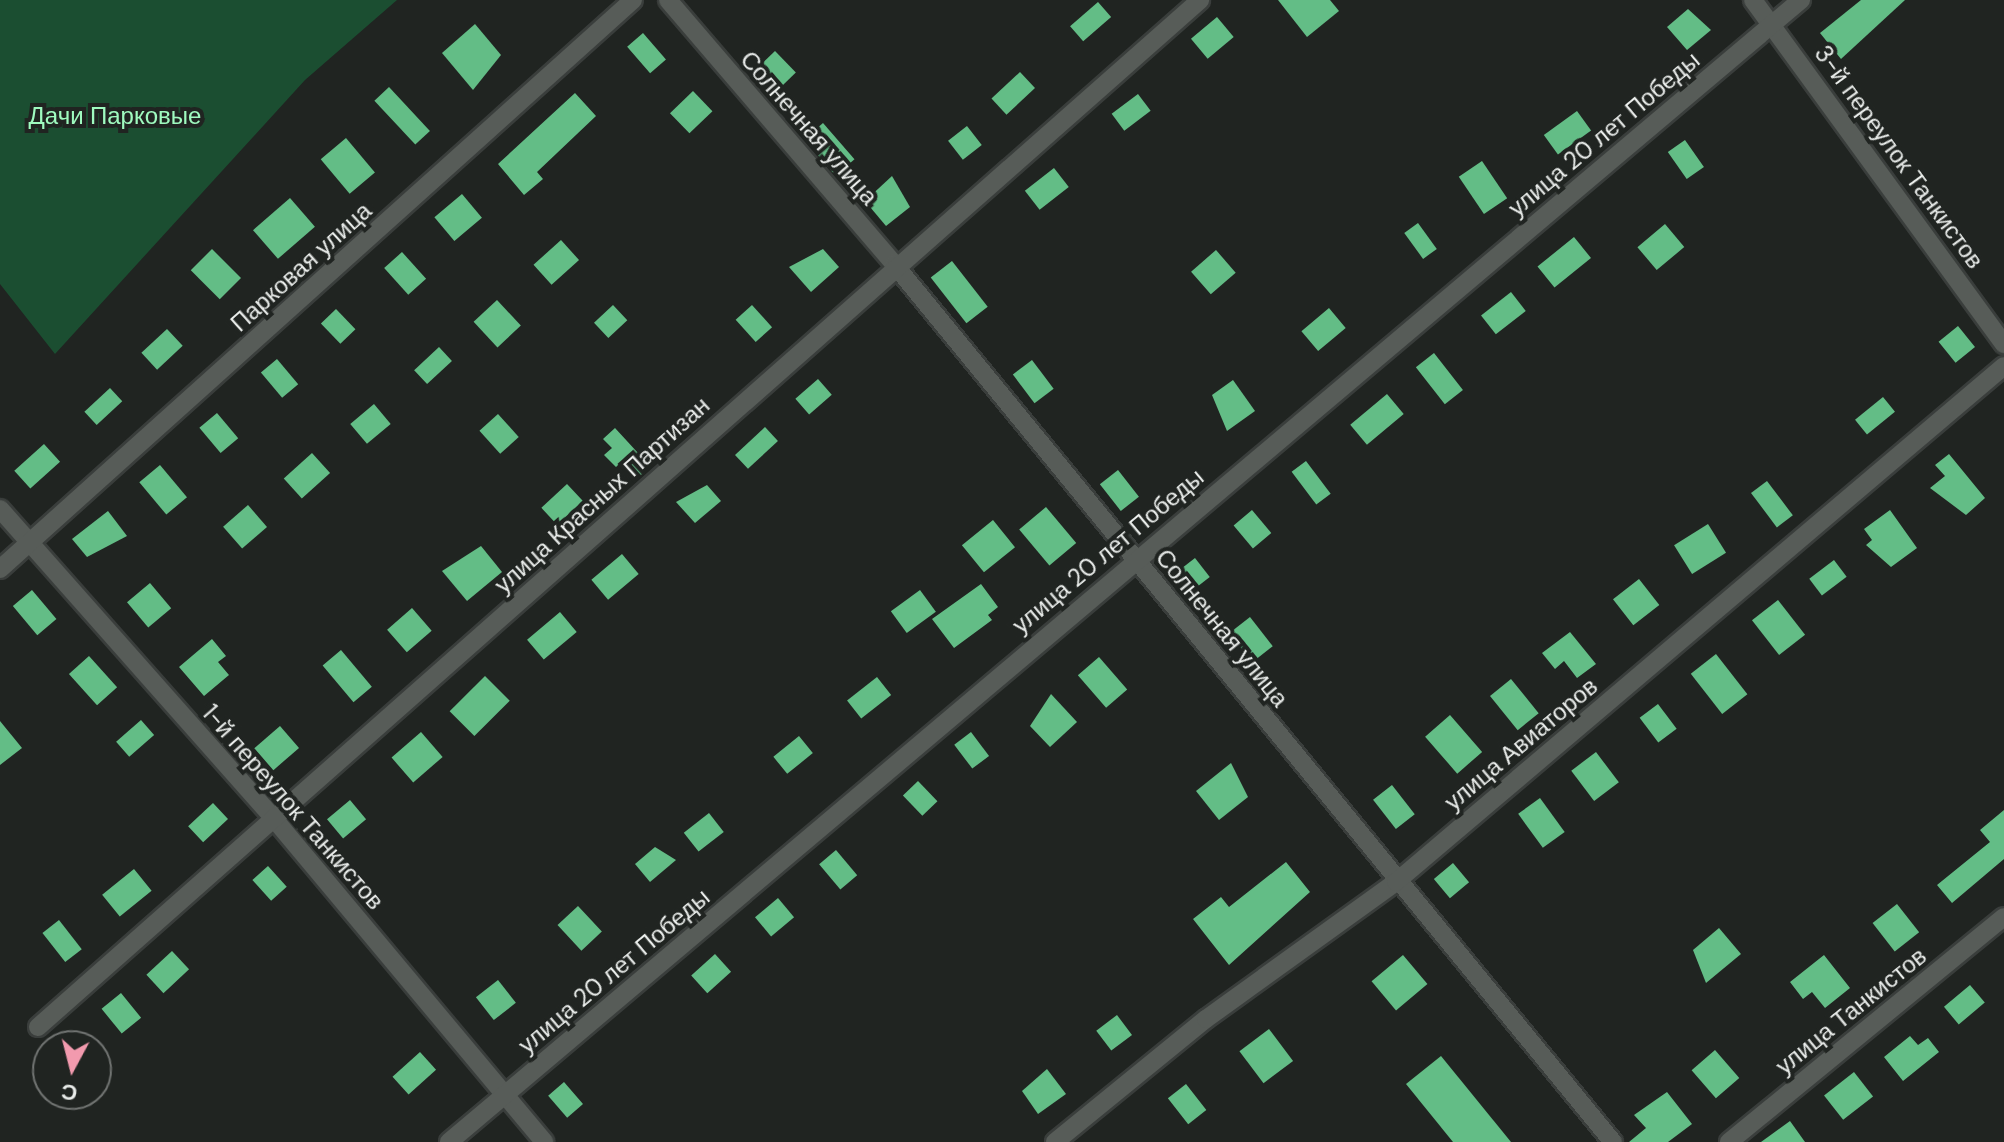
<!DOCTYPE html>
<html>
<head>
<meta charset="utf-8">
<style>
	body { margin:0 }
	#map { position:relative; width:2004px; height:1142px; overflow:hidden; background:#202421; font-family:"DM Sans",sans-serif }
	div>[style] { position:absolute }
	.green>* { inset:0; background:#1b4e31 }
	.building>* { inset:0; background:#63bd86; transform-origin:0 0 }
	.roads { filter:drop-shadow(2px 0 #3a3e3c) drop-shadow(-2px 0 #3a3e3c) drop-shadow(0 2px #3a3e3c) drop-shadow(0 -2px #3a3e3c) }
	.minor>* { height:18px; margin:-9px; padding:0 9px; transform-origin:9px; border-radius:9px; background:#575c58 }
	span { translate:-50% -50%; white-space:nowrap; text-align:center; line-height:1.15; -webkit-text-stroke:8px #202421; paint-order:stroke }
	.park-label { font-size:24px; color:#9ffabf }
	.street-label { font-size:24px; color:#eaedeb }
	.north { position:absolute; left:32px; top:1030px; width:80px; height:80px; box-sizing:border-box; background:#202421; border:2px solid #717472; border-radius:50%; rotate:187deg; font-size:22px; font-weight:700; line-height:32px; text-align:center; color:#eaedeb }
	.north::after { content:''; display:block; margin:auto; width:28px; height:36px; background:#f29aae; clip-path:polygon(50% 0,100% 100%,50% 72%,0 100%) }
</style>
</head>
<body>
<div id="map">
	<div class="green">
		<div style="clip-path:polygon(0 0,397px 0,305px 80px,55px 354px,0 284px)"></div>
	</div>
	<div class="building">
		<div style="clip-path:polygon(1278px 0,1330px 0,1339px 11px,1307px 37px)"></div>
		<div style="clip-path:polygon(1861px 0,1905px 0,1841px 59px,1820px 33px)"></div>
		<div style="left:1098px;top:2px;width:20px;height:37px;rotate:49deg"></div>
		<div style="clip-path:polygon(1688px 9px,1711px 30px,1687px 50px,1667px 27px)"></div>
		<div style="left:1217px;top:17px;width:26px;height:34px;rotate:50deg"></div>
		<div style="clip-path:polygon(475px 24px,501px 55px,473px 90px,442px 53px)"></div>
		<div style="left:643px;top:33px;width:35px;height:21px;rotate:49deg"></div>
		<div style="left:775px;top:51px;width:30px;height:30px;rotate:46deg"></div>
		<div style="left:1020px;top:72px;width:22px;height:39px;rotate:47deg"></div>
		<div style="left:389px;top:87px;width:60px;height:20px;rotate:47deg"></div>
		<div style="left:693px;top:91px;width:28px;height:32px;rotate:46deg"></div>
		<div style="clip-path:polygon(575px 93px,596px 116px,537px 172px,543px 179px,524px 195px,498px 164px)"></div>
		<div style="left:1138px;top:94px;width:21px;height:33px;rotate:53deg"></div>
		<div style="left:1577px;top:111px;width:24px;height:41px;rotate:54deg"></div>
		<div style="left:823px;top:123px;width:48px;height:25px;rotate:49deg"></div>
		<div style="left:967px;top:126px;width:24px;height:24px;rotate:52deg"></div>
		<div style="left:346px;top:138px;width:45px;height:33px;rotate:50deg"></div>
		<div style="left:1685px;top:140px;width:33px;height:21px;rotate:55deg"></div>
		<div style="left:1482px;top:161px;width:45px;height:28px;rotate:56deg"></div>
		<div style="left:1054px;top:168px;width:24px;height:37px;rotate:52deg"></div>
		<div style="clip-path:polygon(892px 176px,910px 207px,886px 226px,865px 201px)"></div>
		<div style="left:462px;top:194px;width:31px;height:36px;rotate:50deg"></div>
		<div style="left:290px;top:198px;width:38px;height:49px;rotate:49deg"></div>
		<div style="left:1418px;top:223px;width:32px;height:17px;rotate:54deg"></div>
		<div style="left:1665px;top:224px;width:30px;height:36px;rotate:50deg"></div>
		<div style="left:1574px;top:237px;width:27px;height:47px;rotate:51deg"></div>
		<div style="left:561px;top:240px;width:27px;height:37px;rotate:48deg"></div>
		<div style="left:212px;top:249px;width:41px;height:30px;rotate:45deg"></div>
		<div style="clip-path:polygon(823px 249px,839px 267px,811px 292px,789px 267px)"></div>
		<div style="left:1216px;top:250px;width:30px;height:33px;rotate:49deg"></div>
		<div style="left:402px;top:252px;width:36px;height:24px;rotate:48deg"></div>
		<div style="left:952px;top:261px;width:58px;height:27px;rotate:52deg"></div>
		<div style="left:1511px;top:292px;width:24px;height:38px;rotate:52deg"></div>
		<div style="left:497px;top:300px;width:35px;height:32px;rotate:47deg"></div>
		<div style="left:613px;top:305px;width:21px;height:26px;rotate:47deg"></div>
		<div style="left:752px;top:305px;width:30px;height:22px;rotate:48deg"></div>
		<div style="left:1329px;top:308px;width:26px;height:36px;rotate:50deg"></div>
		<div style="left:336px;top:309px;width:28px;height:21px;rotate:46deg"></div>
		<div style="left:1958px;top:326px;width:27px;height:25px;rotate:51deg"></div>
		<div style="left:167px;top:329px;width:23px;height:35px;rotate:47deg"></div>
		<div style="left:439px;top:347px;width:19px;height:34px;rotate:47deg"></div>
		<div style="left:1434px;top:353px;width:47px;height:23px;rotate:52deg"></div>
		<div style="left:277px;top:359px;width:33px;height:21px;rotate:50deg"></div>
		<div style="left:1032px;top:360px;width:36px;height:24px;rotate:53deg"></div>
		<div style="left:818px;top:379px;width:21px;height:30px;rotate:49deg"></div>
		<div style="clip-path:polygon(1233px 380px,1255px 411px,1227px 431px,1212px 395px)"></div>
		<div style="left:110px;top:388px;width:18px;height:35px;rotate:47deg"></div>
		<div style="left:1387px;top:394px;width:26px;height:48px;rotate:50deg"></div>
		<div style="left:1883px;top:397px;width:19px;height:36px;rotate:51deg"></div>
		<div style="left:374px;top:404px;width:26px;height:31px;rotate:50deg"></div>
		<div style="left:217px;top:413px;width:33px;height:23px;rotate:50deg"></div>
		<div style="left:498px;top:414px;width:31px;height:25px;rotate:48deg"></div>
		<div style="left:765px;top:427px;width:19px;height:41px;rotate:47deg"></div>
		<div style="clip-path:polygon(615px 428px,650px 466px,639px 477px,623px 460px,616px 467px,604px 455px,612px 448px,603px 439px)"></div>
		<div style="left:44px;top:444px;width:24px;height:40px;rotate:48deg"></div>
		<div style="left:312px;top:453px;width:27px;height:38px;rotate:48deg"></div>
		<div style="clip-path:polygon(1949px 454px,1985px 498px,1966px 515px,1930px 488px,1945px 476px,1935px 465px)"></div>
		<div style="left:1306px;top:461px;width:41px;height:18px;rotate:53deg"></div>
		<div style="left:160px;top:465px;width:42px;height:27px;rotate:50deg"></div>
		<div style="left:1118px;top:470px;width:34px;height:23px;rotate:52deg"></div>
		<div style="left:1767px;top:481px;width:43px;height:20px;rotate:53deg"></div>
		<div style="left:567px;top:484px;width:23px;height:35px;rotate:47deg"></div>
		<div style="clip-path:polygon(707px 485px,721px 501px,695px 523px,676px 502px)"></div>
		<div style="left:248px;top:505px;width:29px;height:33px;rotate:49deg"></div>
		<div style="left:1046px;top:507px;width:47px;height:35px;rotate:50deg"></div>
		<div style="left:1252px;top:510px;width:30px;height:24px;rotate:50deg"></div>
		<div style="clip-path:polygon(1890px 510px,1917px 548px,1891px 567px,1866px 545px,1872px 540px,1864px 529px)"></div>
		<div style="clip-path:polygon(108px 511px,127px 536px,87px 557px,72px 539px)"></div>
		<div style="left:993px;top:520px;width:35px;height:40px;rotate:51deg"></div>
		<div style="left:1708px;top:524px;width:34px;height:40px;rotate:58deg"></div>
		<div style="clip-path:polygon(481px 546px,502px 572px,467px 601px,442px 571px)"></div>
		<div style="left:622px;top:554px;width:26px;height:40px;rotate:50deg"></div>
		<div style="left:1195px;top:558px;width:24px;height:18px;rotate:52deg"></div>
		<div style="left:1834px;top:560px;width:21px;height:31px;rotate:53deg"></div>
		<div style="left:1639px;top:579px;width:33px;height:33px;rotate:52deg"></div>
		<div style="left:150px;top:583px;width:33px;height:30px;rotate:50deg"></div>
		<div style="clip-path:polygon(981px 584px,998px 607px,988px 615px,992px 620px,954px 648px,932px 619px)"></div>
		<div style="left:32px;top:590px;width:38px;height:25px;rotate:50deg"></div>
		<div style="left:920px;top:590px;width:27px;height:36px;rotate:54deg"></div>
		<div style="left:1778px;top:600px;width:44px;height:33px;rotate:52deg"></div>
		<div style="left:412px;top:608px;width:30px;height:33px;rotate:49deg"></div>
		<div style="left:560px;top:612px;width:26px;height:43px;rotate:50deg"></div>
		<div style="left:1250px;top:617px;width:37px;height:26px;rotate:52deg"></div>
		<div style="clip-path:polygon(1570px 632px,1596px 664px,1577px 678px,1564px 661px,1555px 669px,1542px 653px)"></div>
		<div style="clip-path:polygon(212px 639px,226px 656px,218px 662px,229px 675px,204px 696px,179px 667px)"></div>
		<div style="left:341px;top:650px;width:48px;height:24px;rotate:50deg"></div>
		<div style="left:1716px;top:654px;width:51px;height:32px;rotate:52deg"></div>
		<div style="left:89px;top:656px;width:42px;height:27px;rotate:48deg"></div>
		<div style="left:1099px;top:657px;width:43px;height:28px;rotate:49deg"></div>
		<div style="left:485px;top:676px;width:35px;height:50px;rotate:45deg"></div>
		<div style="left:877px;top:677px;width:23px;height:38px;rotate:52deg"></div>
		<div style="left:1511px;top:679px;width:44px;height:27px;rotate:51deg"></div>
		<div style="clip-path:polygon(1051px 694px,1077px 722px,1050px 747px,1030px 726px)"></div>
		<div style="left:1658px;top:704px;width:31px;height:23px;rotate:53deg"></div>
		<div style="left:1450px;top:715px;width:49px;height:33px;rotate:49deg"></div>
		<div style="left:141px;top:720px;width:20px;height:33px;rotate:49deg"></div>
		<div style="clip-path:polygon(0 721px,22px 748px,0 765px)"></div>
		<div style="left:280px;top:726px;width:29px;height:34px;rotate:49deg"></div>
		<div style="left:421px;top:732px;width:33px;height:39px;rotate:49deg"></div>
		<div style="left:971px;top:732px;width:30px;height:21px;rotate:53deg"></div>
		<div style="left:799px;top:736px;width:22px;height:33px;rotate:51deg"></div>
		<div style="left:1596px;top:752px;width:38px;height:31px;rotate:53deg"></div>
		<div style="clip-path:polygon(1231px 763px,1248px 797px,1219px 820px,1196px 791px)"></div>
		<div style="left:918px;top:781px;width:28px;height:21px;rotate:46deg"></div>
		<div style="left:1392px;top:785px;width:37px;height:24px;rotate:52deg"></div>
		<div style="left:1540px;top:798px;width:42px;height:27px;rotate:54deg"></div>
		<div style="left:350px;top:800px;width:25px;height:30px;rotate:50deg"></div>
		<div style="left:213px;top:803px;width:22px;height:34px;rotate:47deg"></div>
		<div style="clip-path:polygon(2004px 810px,2004px 859px,1952px 903px,1937px 885px,1990px 842px,1980px 830px)"></div>
		<div style="left:709px;top:813px;width:24px;height:32px;rotate:52deg"></div>
		<div style="clip-path:polygon(655px 847px,676px 860px,650px 882px,635px 864px)"></div>
		<div style="left:836px;top:850px;width:33px;height:22px;rotate:50deg"></div>
		<div style="clip-path:polygon(1286px 862px,1310px 892px,1229px 965px,1193px 919px,1221px 897px,1229px 907px)"></div>
		<div style="left:1453px;top:863px;width:25px;height:25px;rotate:50deg"></div>
		<div style="left:268px;top:866px;width:28px;height:21px;rotate:48deg"></div>
		<div style="left:134px;top:869px;width:28px;height:41px;rotate:51deg"></div>
		<div style="left:778px;top:898px;width:25px;height:30px;rotate:50deg"></div>
		<div style="left:1897px;top:904px;width:36px;height:31px;rotate:52deg"></div>
		<div style="left:578px;top:906px;width:35px;height:28px;rotate:47deg"></div>
		<div style="left:59px;top:920px;width:37px;height:21px;rotate:52deg"></div>
		<div style="clip-path:polygon(1719px 928px,1741px 954px,1706px 983px,1693px 950px)"></div>
		<div style="left:172px;top:951px;width:25px;height:35px;rotate:47deg"></div>
		<div style="left:715px;top:954px;width:24px;height:32px;rotate:48deg"></div>
		<div style="left:1403px;top:955px;width:38px;height:41px;rotate:50deg"></div>
		<div style="clip-path:polygon(1824px 955px,1850px 988px,1825px 1008px,1812px 992px,1803px 999px,1790px 982px)"></div>
		<div style="left:498px;top:980px;width:29px;height:28px;rotate:52deg"></div>
		<div style="left:1970px;top:985px;width:23px;height:34px;rotate:50deg"></div>
		<div style="left:121px;top:993px;width:32px;height:25px;rotate:51deg"></div>
		<div style="left:1117px;top:1015px;width:25px;height:26px;rotate:53deg"></div>
		<div style="left:1269px;top:1029px;width:40px;height:37px;rotate:53deg"></div>
		<div style="clip-path:polygon(1910px 1036px,1918px 1045px,1928px 1038px,1939px 1052px,1903px 1081px,1884px 1057px)"></div>
		<div style="left:1715px;top:1050px;width:37px;height:31px;rotate:49deg"></div>
		<div style="left:420px;top:1052px;width:24px;height:37px;rotate:48deg"></div>
		<div style="clip-path:polygon(1441px 1056px,1511px 1142px,1453px 1142px,1406px 1084px)"></div>
		<div style="clip-path:polygon(1047px 1069px,1066px 1094px,1038px 1114px,1022px 1091px)"></div>
		<div style="left:1854px;top:1072px;width:31px;height:38px;rotate:52deg"></div>
		<div style="left:564px;top:1082px;width:29px;height:21px;rotate:49deg"></div>
		<div style="left:1186px;top:1084px;width:33px;height:23px;rotate:52deg"></div>
		<div style="clip-path:polygon(1667px 1092px,1692px 1124px,1668px 1142px,1629px 1142px,1646px 1128px,1634px 1115px)"></div>
		<div style="clip-path:polygon(1790px 1121px,1805px 1142px,1761px 1142px)"></div>
	</div>
	<div class="roads">
		<div class="minor">
			<div style="left:668px;top:0;width:348px;rotate:49.4deg"></div>
			<div style="left:894px;top:264px;width:1135px;rotate:50.69deg"></div>
			<div style="left:1753px;top:0;width:426px;rotate:53.9deg"></div>
			<div style="left:0;top:509px;width:415px;rotate:48.5deg"></div>
			<div style="left:275px;top:820px;width:420px;rotate:50.1deg"></div>
			<div style="left:0;top:569px;width:851px;rotate:-41.95deg"></div>
			<div style="left:38px;top:1027px;width:1551px;rotate:-41.47deg"></div>
			<div style="left:449px;top:1142px;width:1770px;rotate:-40.19deg"></div>
			<div style="left:1055px;top:1142px;width:195px;rotate:-39.2deg"></div>
			<div style="left:1206px;top:1019px;width:234px;rotate:-35.8deg"></div>
			<div style="left:1396px;top:882px;width:797px;rotate:-40.32deg"></div>
			<div style="left:1729px;top:1142px;width:355px;rotate:-39.3deg"></div>
		</div>
	</div>
	<div class="park-label">
		<span style="left:115px;top:116px">Дачи Парковые</span>
	</div>
	<div class="street-label">
		<span style="left:809px;top:128px;rotate:49deg">Солнечная улица</span>
		<span style="left:1604px;top:134px;rotate:-40deg">улица 20 лет Победы</span>
		<span style="left:1899px;top:157px;rotate:54deg">3-й переулок Танкистов</span>
		<span style="left:301px;top:267px;rotate:-42deg">Парковая улица</span>
		<span style="left:602px;top:495px;rotate:-42deg">улица Красных Партизан</span>
		<span style="left:1108px;top:551px;rotate:-40deg">улица 20 лет Победы</span>
		<span style="left:1222px;top:628px;rotate:51deg">Солнечная улица</span>
		<span style="left:1521px;top:744px;rotate:-40deg">улица Авиаторов</span>
		<span style="left:293px;top:807px;rotate:49deg">1-й переулок Танкистов</span>
		<span style="left:614px;top:971px;rotate:-40deg">улица 20 лет Победы</span>
		<span style="left:1851px;top:1011px;rotate:-39deg">улица Танкистов</span>
	</div>
	<div class="north">С</div>
</div>
</body>
</html>
